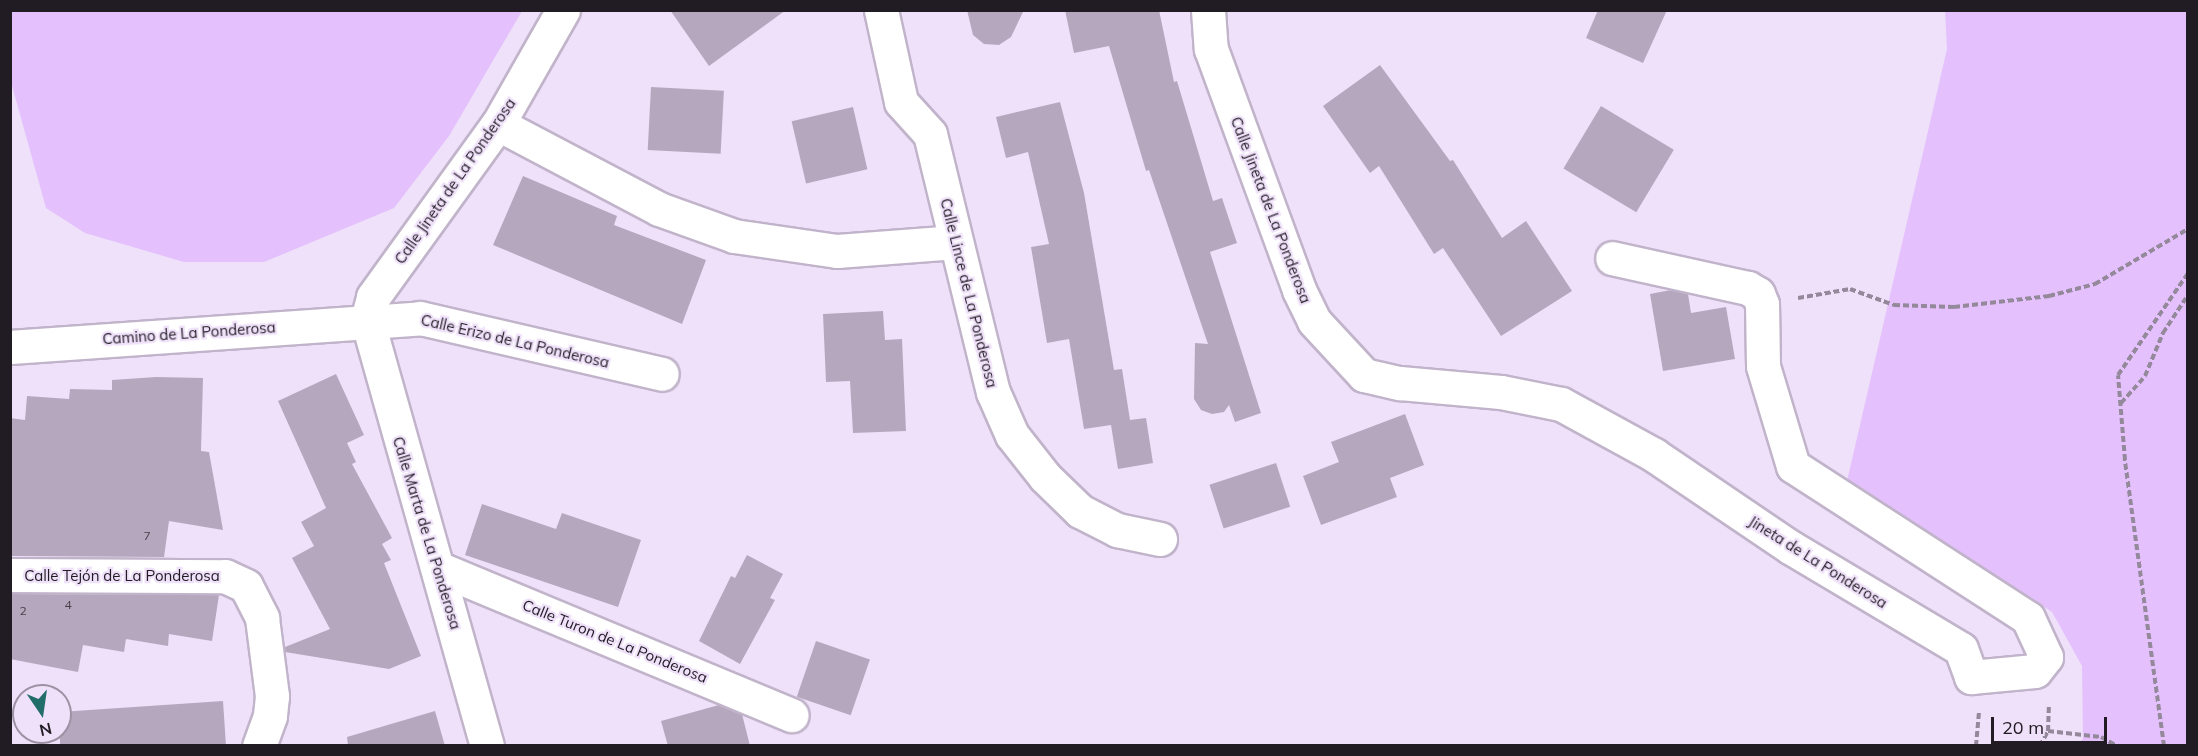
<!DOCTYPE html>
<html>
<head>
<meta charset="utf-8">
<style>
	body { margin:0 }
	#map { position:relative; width:2198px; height:756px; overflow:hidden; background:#efe1f9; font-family:Mulish,sans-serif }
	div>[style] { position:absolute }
	.green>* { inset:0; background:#e4c0fc }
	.building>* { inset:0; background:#b5a8be; transform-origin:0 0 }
	.path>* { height:4px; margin-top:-2px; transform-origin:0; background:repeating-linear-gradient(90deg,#93899a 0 6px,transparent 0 9px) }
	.roads { filter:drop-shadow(2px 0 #c1b4ca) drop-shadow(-2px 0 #c1b4ca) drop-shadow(0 2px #c1b4ca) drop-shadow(0 -2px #c1b4ca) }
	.minor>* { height:33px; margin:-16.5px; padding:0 16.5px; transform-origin:16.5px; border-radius:16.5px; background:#fff }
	span { translate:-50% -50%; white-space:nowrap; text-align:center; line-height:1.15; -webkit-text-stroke:4.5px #efe1f9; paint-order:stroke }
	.number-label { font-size:12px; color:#463f4a }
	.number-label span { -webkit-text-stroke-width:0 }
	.street-label { font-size:15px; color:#211c24 }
	.frame { position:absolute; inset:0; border:12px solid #211c24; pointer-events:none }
	.north { position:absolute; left:12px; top:684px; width:60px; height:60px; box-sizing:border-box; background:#efe1f9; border:2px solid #9d92a4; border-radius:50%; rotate:167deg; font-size:16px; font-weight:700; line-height:24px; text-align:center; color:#211c24 }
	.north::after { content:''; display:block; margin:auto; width:21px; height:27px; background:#216d69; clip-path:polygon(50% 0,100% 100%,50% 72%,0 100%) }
	.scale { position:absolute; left:1991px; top:717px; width:116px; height:27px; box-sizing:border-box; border:3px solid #211c24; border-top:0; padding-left:8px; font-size:18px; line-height:21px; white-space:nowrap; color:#211c24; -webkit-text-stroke:4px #efe1f9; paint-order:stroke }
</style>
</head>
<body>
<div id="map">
	<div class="green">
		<div style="clip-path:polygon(10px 11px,11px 10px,522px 11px,449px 136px,394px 208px,264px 262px,184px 262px,85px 233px,46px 208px,11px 82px)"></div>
		<div style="clip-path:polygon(1945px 11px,2187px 11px,2187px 745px,2077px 745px,2083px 739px,2082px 666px,2052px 612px,1847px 481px,1947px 49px)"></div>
	</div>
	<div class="building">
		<div style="clip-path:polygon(670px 10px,786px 10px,709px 66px)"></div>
		<div style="clip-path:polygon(967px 10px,1024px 10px,1011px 37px,999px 45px,984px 44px,973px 35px)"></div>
		<div style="clip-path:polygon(1065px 10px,1159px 10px,1174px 82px,1177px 81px,1213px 201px,1222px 198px,1237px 243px,1210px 252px,1261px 413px,1235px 422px,1229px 405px,1224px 412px,1212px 414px,1201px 410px,1194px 399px,1195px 343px,1208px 344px,1149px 170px,1146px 171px,1109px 46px,1074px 53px)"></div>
		<div style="clip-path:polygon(1598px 10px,1667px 10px,1643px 63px,1586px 38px)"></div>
		<div style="clip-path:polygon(1380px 65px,1450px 161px,1453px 160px,1502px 238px,1526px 221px,1572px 291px,1501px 336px,1443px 248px,1434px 254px,1379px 166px,1370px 173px,1323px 106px)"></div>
		<div style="left:651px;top:87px;width:73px;height:63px;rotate:3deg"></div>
		<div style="clip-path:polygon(1060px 102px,1084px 193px,1114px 370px,1122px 369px,1130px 420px,1146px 418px,1153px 463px,1118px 469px,1111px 425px,1084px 429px,1069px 339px,1047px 343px,1031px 247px,1049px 244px,1028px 152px,1006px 158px,996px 117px)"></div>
		<div style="left:1601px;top:106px;width:85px;height:73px;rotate:31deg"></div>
		<div style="left:853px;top:107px;width:64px;height:63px;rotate:77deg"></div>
		<div style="clip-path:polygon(523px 176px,617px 216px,614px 225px,706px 260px,682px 324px,493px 245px)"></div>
		<div style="clip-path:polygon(1671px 290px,1688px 294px,1691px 313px,1726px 307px,1735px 359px,1663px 371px,1650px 294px)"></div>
		<div style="clip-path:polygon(883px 311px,885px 340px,902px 339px,906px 431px,853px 433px,850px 381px,826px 382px,823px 314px)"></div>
		<div style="clip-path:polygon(336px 374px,364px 435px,347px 443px,356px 462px,352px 464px,392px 538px,382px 544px,391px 560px,384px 563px,421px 656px,389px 669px,285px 652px,285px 647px,330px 629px,292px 558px,314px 546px,301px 522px,326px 508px,278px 401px)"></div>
		<div style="clip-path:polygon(156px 377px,203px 378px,201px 451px,209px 452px,223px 530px,169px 521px,164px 557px,10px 556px,10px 418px,25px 420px,27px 396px,69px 399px,70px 389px,112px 390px,112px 380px)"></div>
		<div style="clip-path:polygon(1405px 414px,1424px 465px,1390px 478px,1397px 497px,1321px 525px,1303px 476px,1339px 462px,1331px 442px)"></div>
		<div style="left:1276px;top:463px;width:46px;height:70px;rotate:72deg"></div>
		<div style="clip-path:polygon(482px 504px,556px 529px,562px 513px,641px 540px,618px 607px,465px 555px)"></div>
		<div style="clip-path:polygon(747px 555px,783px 574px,770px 598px,775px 600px,740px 664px,699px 641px,731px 576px,735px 578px)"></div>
		<div style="clip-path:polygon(10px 594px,219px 595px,212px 641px,169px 634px,168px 646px,126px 639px,124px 652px,83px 645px,78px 672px,10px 659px)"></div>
		<div style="left:816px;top:641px;width:57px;height:59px;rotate:19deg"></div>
		<div style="clip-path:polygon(223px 701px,226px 746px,60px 746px,60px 712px)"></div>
		<div style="clip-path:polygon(719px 705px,742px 714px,750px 746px,668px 746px,661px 721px)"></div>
		<div style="clip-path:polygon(435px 711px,445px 746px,348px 746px,347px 737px)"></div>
	</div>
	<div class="path">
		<div style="left:1798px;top:298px;width:53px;rotate:-9.8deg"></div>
		<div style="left:1850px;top:289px;width:47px;rotate:20deg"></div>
		<div style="left:1894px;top:305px;width:60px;rotate:1.9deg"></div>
		<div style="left:1954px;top:307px;width:96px;rotate:-6.6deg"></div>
		<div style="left:2049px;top:296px;width:48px;rotate:-14.6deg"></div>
		<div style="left:2095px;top:284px;width:108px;rotate:-30.6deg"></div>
		<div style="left:2121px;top:403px;width:36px;rotate:-48deg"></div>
		<div style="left:2145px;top:376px;width:47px;rotate:-67.3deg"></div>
		<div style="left:2163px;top:333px;width:45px;rotate:-56.7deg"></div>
		<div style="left:2048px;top:731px;width:53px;rotate:6.5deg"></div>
		<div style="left:2101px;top:737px;width:18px;rotate:29deg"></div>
		<div style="left:1976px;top:746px;width:35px;rotate:-85deg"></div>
		<div style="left:2040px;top:746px;width:17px;rotate:-62deg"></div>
		<div style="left:2048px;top:731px;width:26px;rotate:-88deg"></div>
		<div style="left:2164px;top:746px;width:289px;rotate:-97.8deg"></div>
		<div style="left:2125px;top:460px;width:85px;rotate:-94.7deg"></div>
		<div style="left:2118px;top:375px;width:124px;rotate:-55.5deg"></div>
	</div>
	<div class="roads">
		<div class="minor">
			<div style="left:881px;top:10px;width:94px;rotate:77.7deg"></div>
			<div style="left:901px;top:102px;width:43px;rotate:47.8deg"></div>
			<div style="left:930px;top:134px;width:266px;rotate:76.3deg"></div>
			<div style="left:993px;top:392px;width:47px;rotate:66.2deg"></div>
			<div style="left:1012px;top:435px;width:53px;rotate:51.8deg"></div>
			<div style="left:1045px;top:477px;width:49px;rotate:44.2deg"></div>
			<div style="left:1080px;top:511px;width:42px;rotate:27.2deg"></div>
			<div style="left:1117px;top:530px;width:44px;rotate:11.8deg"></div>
			<div style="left:1208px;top:10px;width:39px;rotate:86deg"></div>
			<div style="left:1211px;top:49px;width:257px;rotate:69.9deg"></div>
			<div style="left:1299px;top:290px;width:34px;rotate:64deg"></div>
			<div style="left:1314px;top:321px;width:74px;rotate:47.2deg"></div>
			<div style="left:1364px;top:375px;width:37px;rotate:13deg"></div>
			<div style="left:1400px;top:383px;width:101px;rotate:5.1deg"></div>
			<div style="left:1501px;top:392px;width:61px;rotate:11.3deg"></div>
			<div style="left:1561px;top:404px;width:106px;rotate:28.7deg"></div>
			<div style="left:1654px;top:455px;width:164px;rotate:34.1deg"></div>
			<div style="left:1790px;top:547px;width:199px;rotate:30.8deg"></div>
			<div style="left:1961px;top:649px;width:30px;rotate:70deg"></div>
			<div style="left:1971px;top:677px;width:64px;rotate:-5.4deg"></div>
			<div style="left:2035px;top:671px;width:18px;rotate:-52deg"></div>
			<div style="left:2046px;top:657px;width:43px;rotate:-114.8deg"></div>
			<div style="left:2028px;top:618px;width:280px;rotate:-147.1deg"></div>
			<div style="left:1793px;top:466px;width:104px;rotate:-106.7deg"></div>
			<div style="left:1763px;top:366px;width:62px;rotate:-90.9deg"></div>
			<div style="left:1762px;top:304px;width:11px;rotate:-112deg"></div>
			<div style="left:1758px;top:294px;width:12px;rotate:-149deg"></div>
			<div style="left:1748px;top:288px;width:139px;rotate:-167.6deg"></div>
			<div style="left:498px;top:124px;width:182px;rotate:27.8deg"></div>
			<div style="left:659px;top:209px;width:80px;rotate:19.8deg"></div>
			<div style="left:734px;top:236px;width:104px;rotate:8.3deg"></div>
			<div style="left:837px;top:251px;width:119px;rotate:-4.3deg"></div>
			<div style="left:10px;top:347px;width:411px;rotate:-4deg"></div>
			<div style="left:420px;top:318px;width:248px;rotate:13deg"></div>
			<div style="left:438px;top:568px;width:383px;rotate:22.6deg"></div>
			<div style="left:10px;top:575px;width:215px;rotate:0.3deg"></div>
			<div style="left:225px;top:576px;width:23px;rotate:25deg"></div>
			<div style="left:246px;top:586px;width:36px;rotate:63deg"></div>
			<div style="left:262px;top:618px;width:79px;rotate:82.7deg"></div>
			<div style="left:272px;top:696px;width:20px;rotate:96deg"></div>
			<div style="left:270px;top:716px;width:32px;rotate:110deg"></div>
			<div style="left:487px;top:746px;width:443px;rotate:-105.7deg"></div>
			<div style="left:367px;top:320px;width:24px;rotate:-75deg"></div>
			<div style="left:373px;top:297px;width:213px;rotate:-54.2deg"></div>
			<div style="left:498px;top:124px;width:131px;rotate:-60.3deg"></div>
		</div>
	</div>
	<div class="number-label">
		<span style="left:147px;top:536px">7</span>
		<span style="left:68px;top:605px">4</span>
		<span style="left:23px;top:611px">2</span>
	</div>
	<div class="street-label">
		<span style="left:455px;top:181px;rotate:-55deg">Calle Jineta de La Ponderosa</span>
		<span style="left:1271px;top:210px;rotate:69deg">Calle Jineta de La Ponderosa</span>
		<span style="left:969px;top:293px;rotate:76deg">Calle Lince de La Ponderosa</span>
		<span style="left:189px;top:333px;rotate:-4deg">Camino de La Ponderosa</span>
		<span style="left:515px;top:341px;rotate:13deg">Calle Erizo de La Ponderosa</span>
		<span style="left:427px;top:533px;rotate:73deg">Calle Marta de La Ponderosa</span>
		<span style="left:1818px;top:562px;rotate:32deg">Jineta de La Ponderosa</span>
		<span style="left:122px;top:576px">Calle Tejón de La Ponderosa</span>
		<span style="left:615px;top:641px;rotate:22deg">Calle Turon de La Ponderosa</span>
	</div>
	<div class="frame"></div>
	<div class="north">N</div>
	<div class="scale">20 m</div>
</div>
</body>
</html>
